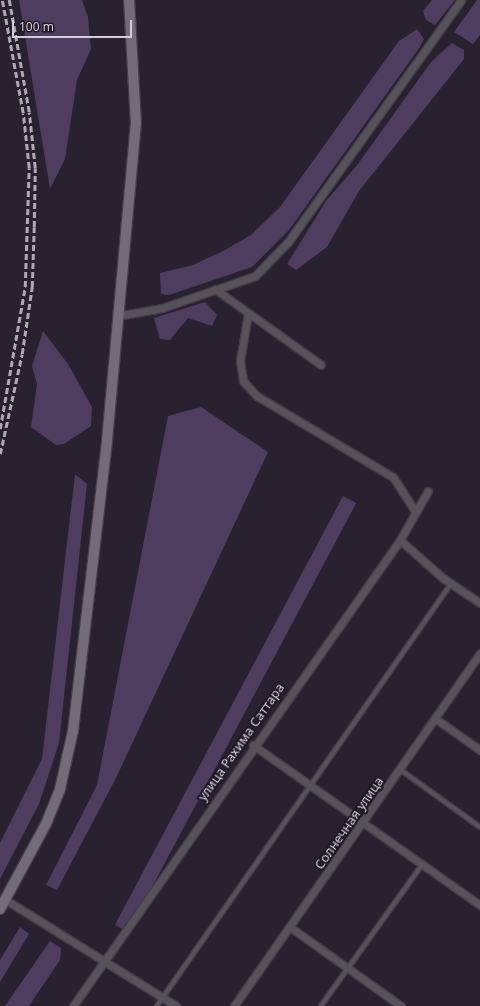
<!DOCTYPE html>
<html>
<head>
<meta charset="utf-8">
<style>
	body { margin:0 }
	#map { position:relative; width:480px; height:1006px; overflow:hidden; background:#28212f; font-family:"Noto Sans",sans-serif }
	div>[style] { position:absolute }
	.green>* { inset:0; background:#4f3d60; transform-origin:0 0 }
	.roads { filter:drop-shadow(1px 0 #433d4a) drop-shadow(-1px 0 #433d4a) drop-shadow(0 1px #433d4a) drop-shadow(0 -1px #433d4a) }
	.service>* { height:3.5px; margin:-1.75px; padding:0 1.75px; transform-origin:1.75px; border-radius:1.75px; background:#56525a }
	.minor>* { height:7px; margin:-3.5px; padding:0 3.5px; transform-origin:3.5px; border-radius:3.5px; background:#56525a }
	.secondary>* { height:10px; margin:-5px; padding:0 5px; transform-origin:5px; border-radius:5px; background:#726c78 }
	.rail>* { height:2.5px; margin-top:-1.25px; transform-origin:0; background:repeating-linear-gradient(90deg,#aea9b3 0 6px,transparent 0 9px) }
	span { translate:-50% -50%; white-space:nowrap; text-align:center; line-height:1.15; -webkit-text-stroke:4px #1e1725; paint-order:stroke }
	.street-label { font-size:13px; color:#d3cfd8 }
	.scale { position:absolute; left:12px; top:20px; width:120px; height:18px; box-sizing:border-box; border:2px solid #d3cfd8; border-top:0; padding-left:5px; font-size:12px; line-height:14px; white-space:nowrap; color:#d3cfd8; -webkit-text-stroke:3px #1e1725; paint-order:stroke }
</style>
</head>
<body>
<div id="map">
	<div class="green">
		<div style="clip-path:polygon(19px 0,82px 0,88px 17px,91px 49px,77px 80px,65px 159px,50px 189px)"></div>
		<div style="clip-path:polygon(432px 0,455px 0,435px 25px,426px 20px,423px 11px)"></div>
		<div style="clip-path:polygon(477px 0,480px 0,480px 35px,473px 44px,454px 32px)"></div>
		<div style="clip-path:polygon(417px 29px,424px 39px,420px 47px,289px 230px,252px 267px,169px 295px,161px 294px,160px 273px,193px 265px,225px 250px,251px 235px,280px 207px,399px 41px)"></div>
		<div style="clip-path:polygon(452px 43px,464px 50px,464px 59px,359px 191px,327px 247px,296px 270px,287px 264px,326px 201px,358px 164px,431px 62px)"></div>
		<div style="clip-path:polygon(205px 302px,217px 315px,212px 326px,188px 318px,170px 340px,160px 339px,154px 318px)"></div>
		<div style="clip-path:polygon(43px 331px,68px 364px,92px 407px,91px 426px,64px 444px,56px 445px,31px 427px,37px 384px,32px 366px)"></div>
		<div style="clip-path:polygon(201px 407px,268px 452px,116px 778px,57px 890px,46px 885px,97px 785px,168px 416px)"></div>
		<div style="clip-path:polygon(75px 474px,87px 484px,59px 743px,39px 804px,0 879px,0 843px,42px 759px)"></div>
		<div style="left:343px;top:496px;width:15px;height:486px;rotate:28deg"></div>
		<div style="clip-path:polygon(20px 927px,29px 934px,0 982px,0 960px)"></div>
		<div style="clip-path:polygon(50px 941px,61px 948px,60px 960px,29px 1006px,5px 1006px)"></div>
	</div>
	<div class="roads">
		<div class="service">
			<div style="left:401px;top:770px;width:97px;rotate:35.8deg"></div>
			<div style="left:157px;top:1006px;width:514px;rotate:-55.14deg"></div>
			<div style="left:321px;top:1006px;width:173px;rotate:-54.4deg"></div>
		</div>
		<div class="minor">
			<div style="left:215px;top:289px;width:130px;rotate:35.6deg"></div>
			<div style="left:248px;top:314px;width:48px;rotate:99.7deg"></div>
			<div style="left:240px;top:361px;width:20px;rotate:81deg"></div>
			<div style="left:243px;top:381px;width:21px;rotate:47deg"></div>
			<div style="left:257px;top:396px;width:158px;rotate:30.8deg"></div>
			<div style="left:393px;top:477px;width:40px;rotate:57.1deg"></div>
			<div style="left:117px;top:316px;width:46px;rotate:-10.1deg"></div>
			<div style="left:162px;top:308px;width:98px;rotate:-19deg"></div>
			<div style="left:255px;top:276px;width:47px;rotate:-45.9deg"></div>
			<div style="left:288px;top:242px;width:297px;rotate:-54.4deg"></div>
			<div style="left:400px;top:540px;width:57px;rotate:41.5deg"></div>
			<div style="left:443px;top:578px;width:45px;rotate:34deg"></div>
			<div style="left:436px;top:719px;width:54px;rotate:35.2deg"></div>
			<div style="left:253px;top:745px;width:278px;rotate:35.2deg"></div>
			<div style="left:6px;top:900px;width:200px;rotate:31.9deg"></div>
			<div style="left:290px;top:927px;width:136px;rotate:35.4deg"></div>
			<div style="left:73px;top:1006px;width:569px;rotate:-54.94deg"></div>
			<div style="left:400px;top:540px;width:56px;rotate:-60.3deg"></div>
			<div style="left:234px;top:1006px;width:430px;rotate:-55.1deg"></div>
		</div>
		<div class="secondary">
			<div style="left:0;top:909px;width:97px;rotate:-61.6deg"></div>
			<div style="left:46px;top:824px;width:38px;rotate:-68deg"></div>
			<div style="left:60px;top:789px;width:59px;rotate:-77.4deg"></div>
			<div style="left:73px;top:731px;width:292px;rotate:-83.3deg"></div>
			<div style="left:107px;top:441px;width:318px;rotate:-84.8deg"></div>
			<div style="left:136px;top:124px;width:124px;rotate:-93.2deg"></div>
		</div>
	</div>
	<div class="rail">
		<div style="left:0;top:429px;width:144px;rotate:-80deg"></div>
		<div style="left:25px;top:287px;width:119px;rotate:-88.1deg"></div>
		<div style="left:29px;top:168px;width:55px;rotate:-96.2deg"></div>
		<div style="left:23px;top:113px;width:115px;rotate:-100.5deg"></div>
		<div style="left:0;top:454px;width:102px;rotate:-77.6deg"></div>
		<div style="left:22px;top:354px;width:68px;rotate:-81.5deg"></div>
		<div style="left:32px;top:287px;width:60px;rotate:-88.1deg"></div>
		<div style="left:34px;top:227px;width:59px;rotate:-89deg"></div>
		<div style="left:35px;top:168px;width:56px;rotate:-96.1deg"></div>
		<div style="left:29px;top:112px;width:114px;rotate:-100.1deg"></div>
	</div>
	<div class="street-label">
		<span style="left:241px;top:742px;rotate:-55deg">улица Рахима Саттара</span>
		<span style="left:349px;top:823px;rotate:-55deg">Солнечная улица</span>
	</div>
	<div class="scale">100 m</div>
</div>
</body>
</html>
